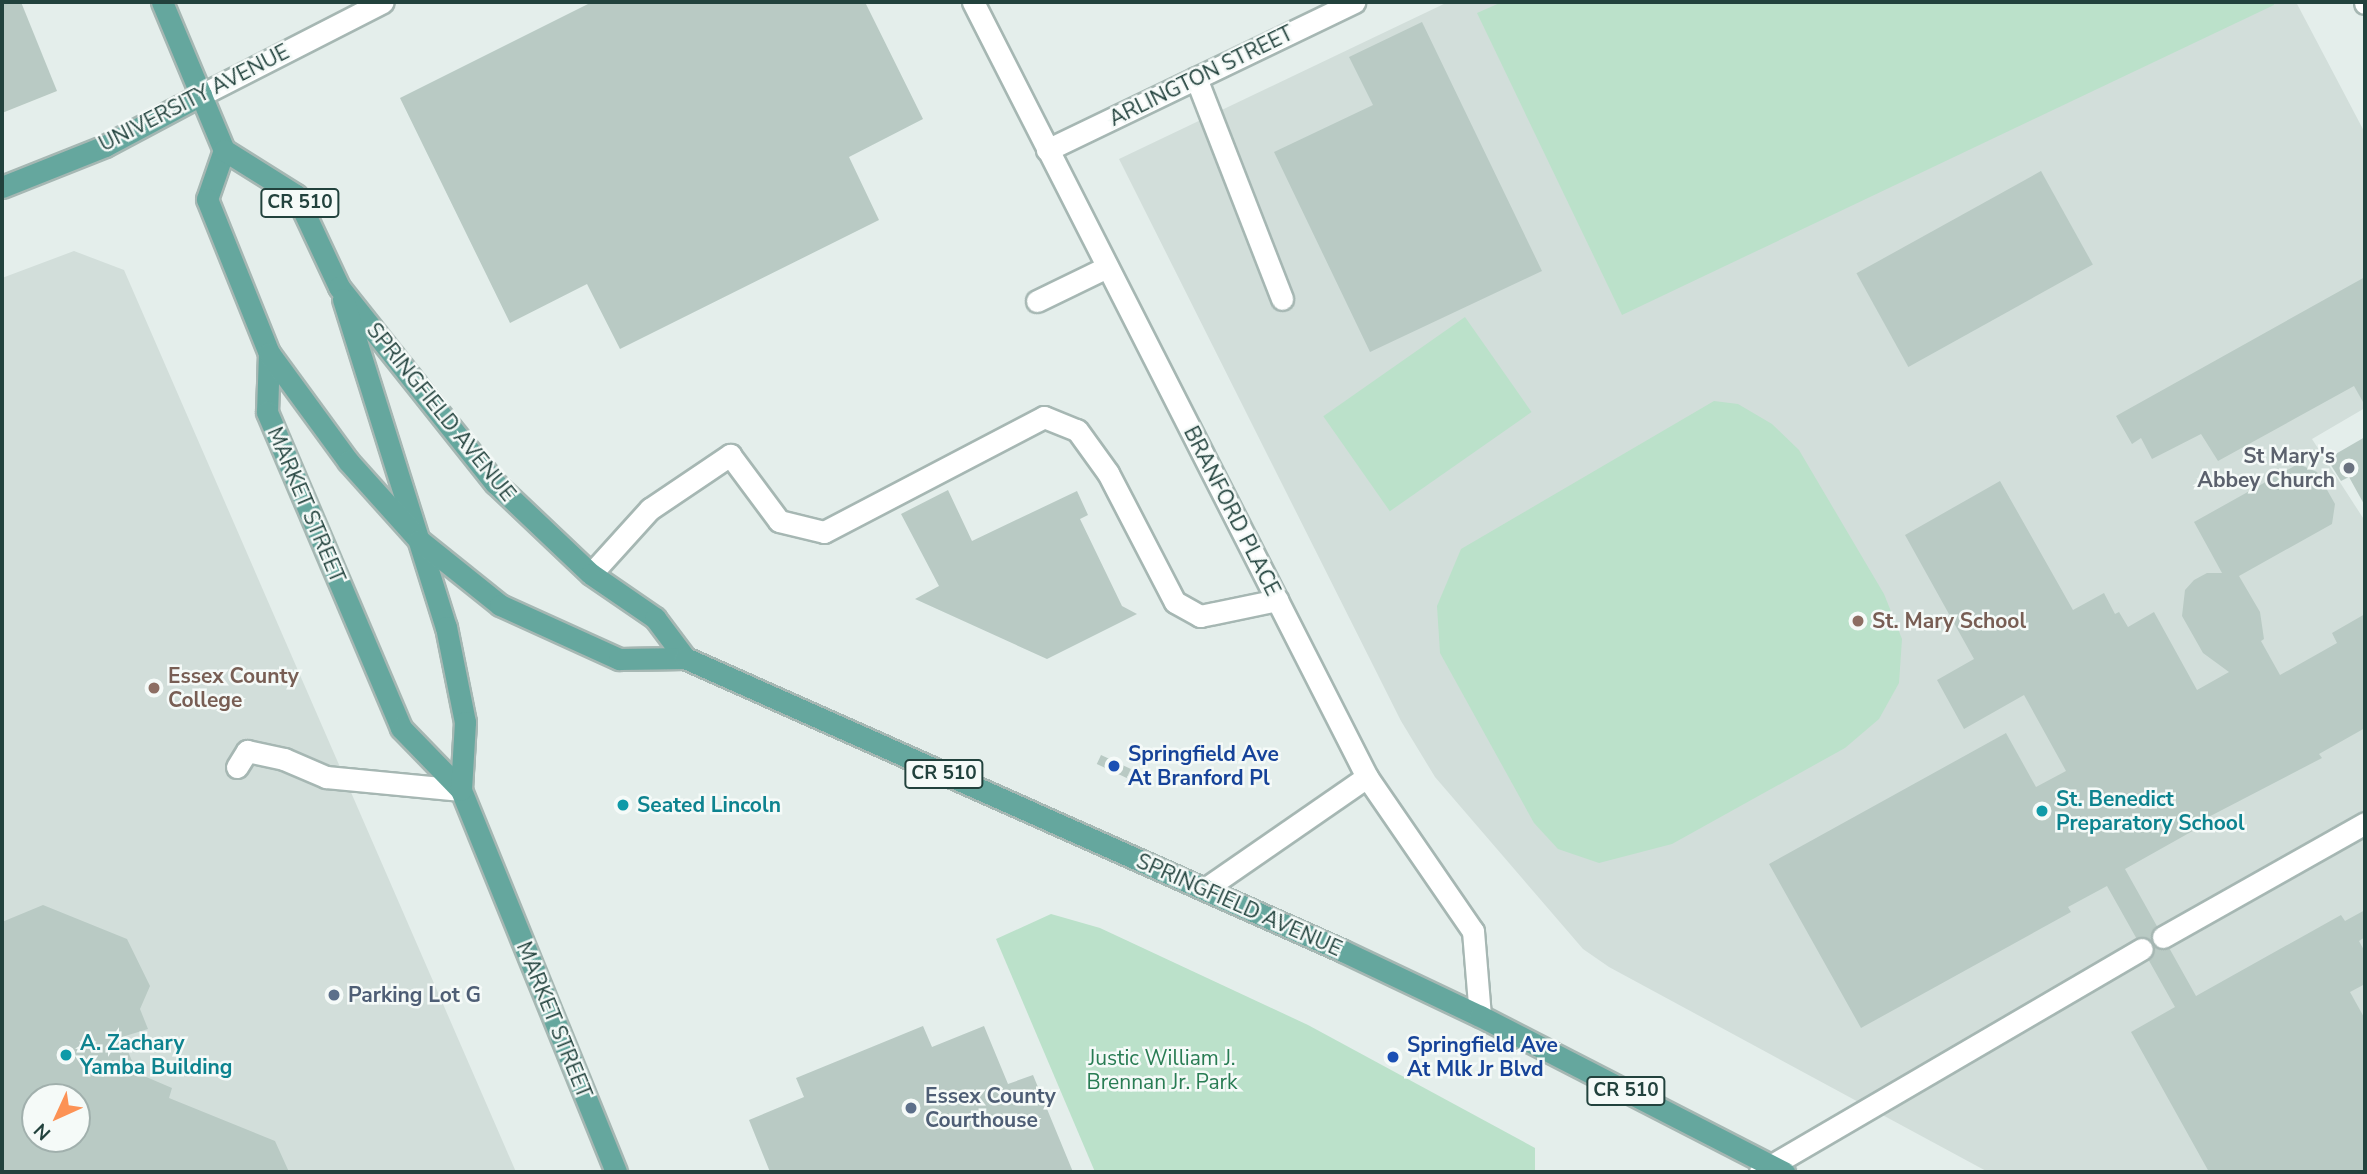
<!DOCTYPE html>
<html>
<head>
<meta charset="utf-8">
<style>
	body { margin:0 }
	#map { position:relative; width:2367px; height:1174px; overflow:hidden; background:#e4eeeb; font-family:"Nunito Sans",sans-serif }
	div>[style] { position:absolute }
	.built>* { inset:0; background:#d2deda }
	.green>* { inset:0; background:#bbe1ca; transform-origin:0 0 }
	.building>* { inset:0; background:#b9cac4; transform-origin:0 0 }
	.roads { filter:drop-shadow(2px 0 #a6b7b3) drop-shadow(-2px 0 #a6b7b3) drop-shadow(0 2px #a6b7b3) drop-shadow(0 -2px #a6b7b3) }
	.service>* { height:21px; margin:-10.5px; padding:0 10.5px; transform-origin:10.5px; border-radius:10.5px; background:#fff }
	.minor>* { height:21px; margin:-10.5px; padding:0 10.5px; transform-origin:10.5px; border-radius:10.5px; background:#fff }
	.tertiary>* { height:21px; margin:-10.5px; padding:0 10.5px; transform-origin:10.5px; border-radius:10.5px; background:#fff }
	.secondary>* { height:21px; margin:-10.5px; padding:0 10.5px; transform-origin:10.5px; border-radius:10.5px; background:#fff }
	.primary>* { height:21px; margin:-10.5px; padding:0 10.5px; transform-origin:10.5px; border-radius:10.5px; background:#65a79e }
	.dots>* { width:19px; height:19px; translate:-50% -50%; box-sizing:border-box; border:4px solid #f5faf8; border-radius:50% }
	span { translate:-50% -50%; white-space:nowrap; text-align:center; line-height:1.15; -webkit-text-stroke:5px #f5faf8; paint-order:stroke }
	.shield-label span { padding:2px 5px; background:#f5faf8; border:2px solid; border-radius:5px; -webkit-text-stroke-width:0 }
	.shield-label { font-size:19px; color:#22423d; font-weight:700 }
	.street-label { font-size:21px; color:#22423d }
	.worship-label { font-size:21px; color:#5b616d; font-weight:700 }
	.right { translate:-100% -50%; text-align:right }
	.education-label { font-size:21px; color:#785e54; font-weight:700 }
	.left { translate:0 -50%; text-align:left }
	.transit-label { font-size:21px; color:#164399; font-weight:700 }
	.culture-label { font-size:21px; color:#0d838f; font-weight:700 }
	.service-label { font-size:21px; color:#4e5e75; font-weight:700 }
	.park-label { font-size:21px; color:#287c53 }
	.frame { position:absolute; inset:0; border:4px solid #22423d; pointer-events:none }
	.north { position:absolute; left:21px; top:1083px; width:70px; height:70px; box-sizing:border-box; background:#f5faf8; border:2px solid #a1b0ad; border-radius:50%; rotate:225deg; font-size:19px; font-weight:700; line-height:28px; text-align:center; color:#22423d }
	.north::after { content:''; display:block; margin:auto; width:24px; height:32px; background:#fc9255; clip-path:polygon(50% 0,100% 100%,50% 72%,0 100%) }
</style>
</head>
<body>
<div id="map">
	<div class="built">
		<div style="clip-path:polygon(1448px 2px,2296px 2px,2365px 133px,2365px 408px,2312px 439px,2365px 521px,2365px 1172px,1988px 1172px,1609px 967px,1583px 949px,1435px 777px,1401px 721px,1119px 159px)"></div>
		<div style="clip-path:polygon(evenodd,74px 251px,124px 270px,516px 1172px,2px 1172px,2px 278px,74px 251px,35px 1097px,77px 1097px,77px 1139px,35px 1139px,35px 1097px)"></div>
	</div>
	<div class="green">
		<div style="clip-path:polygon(1502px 2px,2273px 2px,2274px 5px,1622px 315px,1477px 13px)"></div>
		<div style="left:1465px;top:317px;width:116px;height:173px;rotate:55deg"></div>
		<div style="clip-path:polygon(1714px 401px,1738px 404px,1772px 424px,1799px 450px,1884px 594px,1902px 639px,1899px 683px,1879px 719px,1845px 748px,1672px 844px,1599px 863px,1558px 849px,1534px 823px,1440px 653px,1437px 606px,1461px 549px)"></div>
		<div style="clip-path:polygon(1051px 914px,1100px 928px,1308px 1025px,1535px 1148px,1535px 1172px,1095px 1172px,996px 939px)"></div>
	</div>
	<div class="building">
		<div style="clip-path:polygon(2px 2px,21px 2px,57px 91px,2px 113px)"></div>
		<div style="clip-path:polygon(592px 2px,865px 2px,923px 119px,849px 157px,879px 220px,620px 349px,587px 284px,510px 323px,400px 98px)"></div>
		<div style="clip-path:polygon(1422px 22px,1542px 271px,1370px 352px,1274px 152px,1373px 105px,1349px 57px)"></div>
		<div style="left:2041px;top:171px;width:107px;height:211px;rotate:61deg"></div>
		<div style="clip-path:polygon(2365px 277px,2365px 401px,2363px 402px,2354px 386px,2218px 461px,2201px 434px,2152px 459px,2141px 438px,2132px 444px,2116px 416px)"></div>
		<div style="clip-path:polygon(2365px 437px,2365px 506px,2349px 477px,2341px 481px,2327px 459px)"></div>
		<div style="clip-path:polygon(2298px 464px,2317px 472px,2335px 504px,2332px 524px,2239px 576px,2260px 612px,2264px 639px,2261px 641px,2280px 675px,2337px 643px,2332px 633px,2365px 614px,2365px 728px,2319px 754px,2322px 758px,2195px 824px,2198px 828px,2125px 869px,2196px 996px,2341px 915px,2345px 921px,2365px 910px,2365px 937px,2359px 941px,2365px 952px,2365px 984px,2350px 992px,2365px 1019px,2365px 1172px,2209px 1172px,2131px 1032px,2175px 1007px,2107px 886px,2068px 907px,2071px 912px,1861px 1028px,1769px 864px,2006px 733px,2036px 787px,2066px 771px,2024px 695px,1964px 729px,1937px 680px,1974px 659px,1905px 535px,2000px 481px,2073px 610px,2104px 593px,2115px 614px,2119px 612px,2128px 627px,2154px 612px,2197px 690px,2229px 672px,2203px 653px,2182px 616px,2185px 590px,2194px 580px,2207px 573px,2222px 573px,2194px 522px)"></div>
		<div style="clip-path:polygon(948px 490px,972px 541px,1077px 491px,1088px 515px,1080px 519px,1122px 606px,1137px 614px,1047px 659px,915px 599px,939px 586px,901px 514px)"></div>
		<div style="left:1101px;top:755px;width:33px;height:10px;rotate:25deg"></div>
		<div style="clip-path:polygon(evenodd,43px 905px,127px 939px,150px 986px,140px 1009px,148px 1029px,122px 1037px,137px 1073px,172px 1088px,169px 1098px,275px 1141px,289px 1172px,2px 1172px,2px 922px,43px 905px,35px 1097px,77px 1097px,77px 1139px,35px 1139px,35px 1097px)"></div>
		<div style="clip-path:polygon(923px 1026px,932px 1047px,984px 1026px,1008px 1084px,1033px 1075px,1073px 1172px,770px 1172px,749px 1120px,804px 1097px,796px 1078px)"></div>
	</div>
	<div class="roads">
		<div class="service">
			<div style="left:1196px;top:78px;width:237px;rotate:68.7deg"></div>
			<div style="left:1037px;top:301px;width:78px;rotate:-25.9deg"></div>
			<div style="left:591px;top:574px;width:88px;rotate:-47.8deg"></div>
			<div style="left:650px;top:509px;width:97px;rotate:-34deg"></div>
			<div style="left:730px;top:455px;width:82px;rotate:53.4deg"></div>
			<div style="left:779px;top:521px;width:46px;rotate:13.7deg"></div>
			<div style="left:824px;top:532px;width:248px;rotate:-27.6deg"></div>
			<div style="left:1044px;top:417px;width:35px;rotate:22deg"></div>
			<div style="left:1077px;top:430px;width:53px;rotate:54.2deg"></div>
			<div style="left:1108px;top:473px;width:145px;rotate:62.6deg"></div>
			<div style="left:1175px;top:602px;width:29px;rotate:29deg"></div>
			<div style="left:1200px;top:616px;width:79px;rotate:-11.7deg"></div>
			<div style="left:237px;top:767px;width:19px;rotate:-58deg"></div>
			<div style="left:247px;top:751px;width:38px;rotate:12deg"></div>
			<div style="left:284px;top:759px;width:46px;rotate:23.2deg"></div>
			<div style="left:326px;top:777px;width:136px;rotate:5.5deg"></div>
		</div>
		<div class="minor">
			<div style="left:973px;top:2px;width:869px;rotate:63.05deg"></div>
			<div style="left:1367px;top:777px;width:187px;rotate:55.5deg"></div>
			<div style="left:1473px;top:931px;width:85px;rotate:85.3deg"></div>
			<div style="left:1047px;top:150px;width:341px;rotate:-25.7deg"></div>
			<div style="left:1205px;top:889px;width:197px;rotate:-34.7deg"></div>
		</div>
		<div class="tertiary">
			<div style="left:2365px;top:2px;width:1px;rotate:90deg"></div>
			<div style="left:2163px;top:937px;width:232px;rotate:-29.4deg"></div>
			<div style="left:1760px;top:1172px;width:442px;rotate:-30.3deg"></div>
		</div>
		<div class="secondary">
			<div style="left:201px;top:95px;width:204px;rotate:-27.1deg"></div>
		</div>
		<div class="primary">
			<div style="left:162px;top:2px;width:160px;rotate:67.3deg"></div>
			<div style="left:224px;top:150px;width:52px;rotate:109.1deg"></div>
			<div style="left:207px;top:199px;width:166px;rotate:68.1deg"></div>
			<div style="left:269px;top:353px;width:59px;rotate:91.9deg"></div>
			<div style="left:267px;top:412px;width:343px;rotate:67deg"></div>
			<div style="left:401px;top:728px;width:86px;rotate:45.9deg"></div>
			<div style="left:461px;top:790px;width:412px;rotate:67.9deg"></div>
			<div style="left:224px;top:150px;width:85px;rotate:32deg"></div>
			<div style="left:296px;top:195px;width:102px;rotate:64.9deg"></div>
			<div style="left:339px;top:287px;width:251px;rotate:51.5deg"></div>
			<div style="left:495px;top:483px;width:132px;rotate:43.5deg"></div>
			<div style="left:591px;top:574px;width:78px;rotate:34.5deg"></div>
			<div style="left:655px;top:618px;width:50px;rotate:53.1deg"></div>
			<div style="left:2px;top:187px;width:111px;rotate:-21.7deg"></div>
			<div style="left:105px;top:146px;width:109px;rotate:-28deg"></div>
			<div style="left:343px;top:299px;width:344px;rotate:72.6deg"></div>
			<div style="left:446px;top:627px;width:97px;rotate:78.7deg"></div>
			<div style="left:465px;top:722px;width:68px;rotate:93.4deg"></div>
			<div style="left:269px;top:353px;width:134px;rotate:53.8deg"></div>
			<div style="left:348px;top:461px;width:106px;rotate:48.1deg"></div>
			<div style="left:419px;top:540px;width:104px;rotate:38.7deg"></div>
			<div style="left:500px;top:605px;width:131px;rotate:24.4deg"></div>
			<div style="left:619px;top:659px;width:66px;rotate:-0.9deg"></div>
			<div style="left:685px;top:658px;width:720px;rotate:24deg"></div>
			<div style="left:1343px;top:951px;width:152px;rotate:25.4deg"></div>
			<div style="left:1480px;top:1016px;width:342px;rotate:27.2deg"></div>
		</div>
	</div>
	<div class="dots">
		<div style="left:2349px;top:468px;background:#6b7280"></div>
		<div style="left:1858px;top:621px;background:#8d6e63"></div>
		<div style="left:154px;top:688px;background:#8d6e63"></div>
		<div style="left:1114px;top:766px;background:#1a4fb4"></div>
		<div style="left:623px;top:805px;background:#0f9aa8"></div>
		<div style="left:2042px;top:811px;background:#0f9aa8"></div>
		<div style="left:334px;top:995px;background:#5c6f8a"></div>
		<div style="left:66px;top:1055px;background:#0f9aa8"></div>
		<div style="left:1393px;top:1057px;background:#1a4fb4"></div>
		<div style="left:911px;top:1108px;background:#5c6f8a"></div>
	</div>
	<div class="shield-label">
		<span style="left:300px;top:203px">CR 510</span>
		<span style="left:944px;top:774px">CR 510</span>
		<span style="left:1626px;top:1091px">CR 510</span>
	</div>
	<div class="street-label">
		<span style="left:1201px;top:76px;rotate:-26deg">ARLINGTON STREET</span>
		<span style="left:194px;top:98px;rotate:-27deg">UNIVERSITY AVENUE</span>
		<span style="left:441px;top:412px;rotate:51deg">SPRINGFIELD AVENUE</span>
		<span style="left:306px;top:505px;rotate:67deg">MARKET STREET</span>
		<span style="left:1232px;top:511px;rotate:63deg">BRANFORD PLACE</span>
		<span style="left:1239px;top:905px;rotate:24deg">SPRINGFIELD AVENUE</span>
		<span style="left:554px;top:1020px;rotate:68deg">MARKET STREET</span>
	</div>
	<div class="worship-label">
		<span class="right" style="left:2335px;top:468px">St Mary's<br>Abbey Church</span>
	</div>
	<div class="education-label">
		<span class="left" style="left:1872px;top:621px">St. Mary School</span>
		<span class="left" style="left:168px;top:688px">Essex County<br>College</span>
	</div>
	<div class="transit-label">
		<span class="left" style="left:1128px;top:766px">Springfield Ave<br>At Branford Pl</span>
		<span class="left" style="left:1407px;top:1057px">Springfield Ave<br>At Mlk Jr Blvd</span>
	</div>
	<div class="culture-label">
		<span class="left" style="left:2056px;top:811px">St. Benedict<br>Preparatory School</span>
		<span class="left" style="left:637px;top:805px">Seated Lincoln</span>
		<span class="left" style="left:80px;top:1055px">A. Zachary<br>Yamba Building</span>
	</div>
	<div class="service-label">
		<span class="left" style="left:348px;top:995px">Parking Lot G</span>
		<span class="left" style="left:925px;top:1108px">Essex County<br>Courthouse</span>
	</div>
	<div class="park-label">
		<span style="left:1162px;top:1070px">Justic William J.<br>Brennan Jr. Park</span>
	</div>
	<div class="frame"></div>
	<div class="north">N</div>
</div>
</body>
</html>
